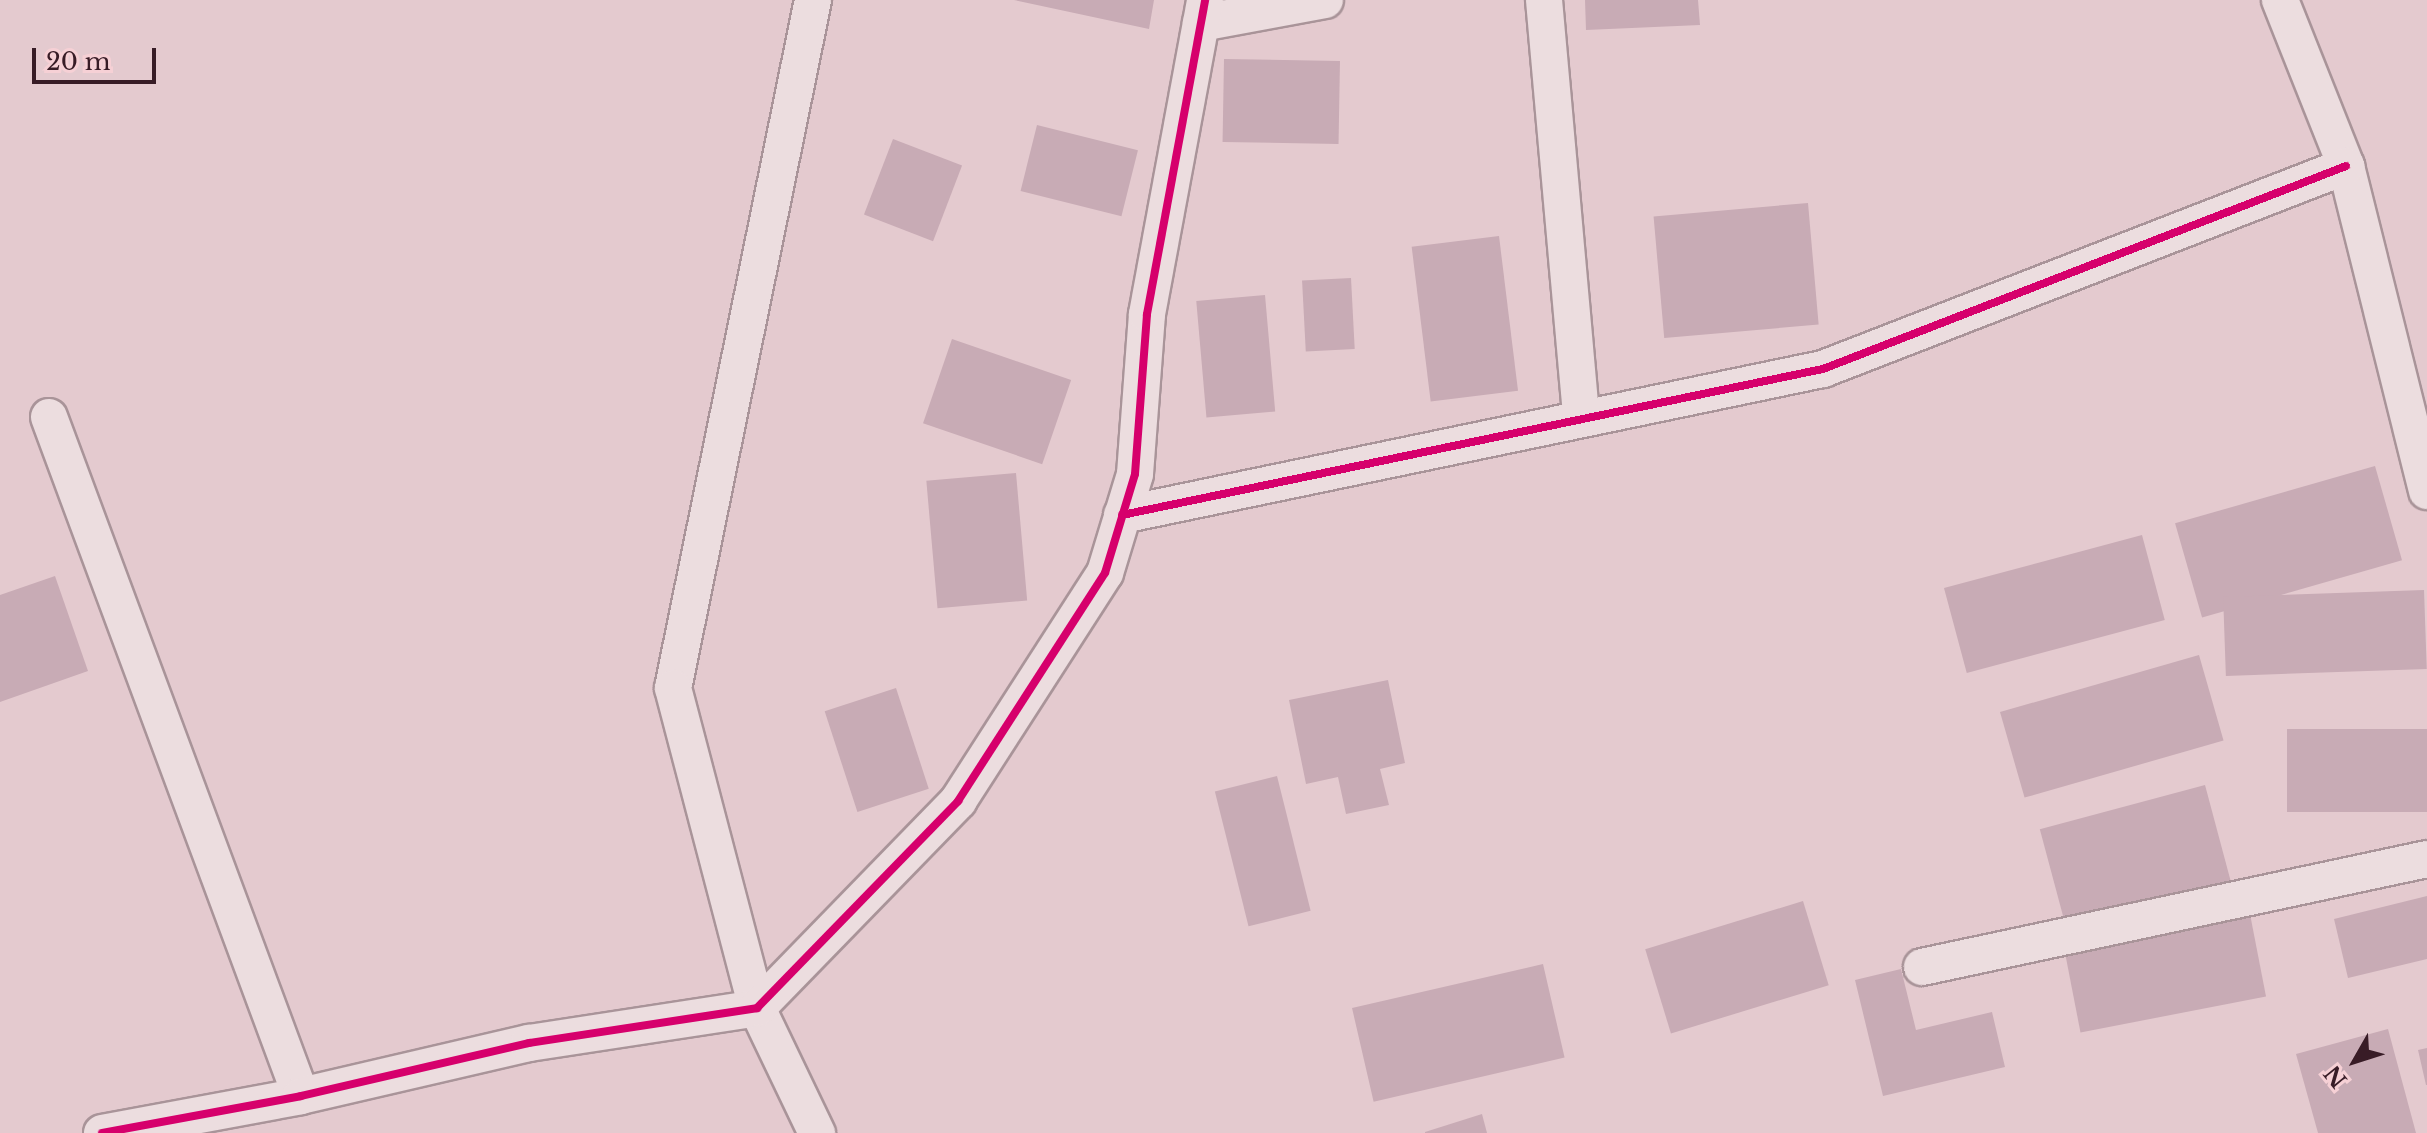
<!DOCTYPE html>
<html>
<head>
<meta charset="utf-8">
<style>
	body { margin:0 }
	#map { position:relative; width:2427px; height:1133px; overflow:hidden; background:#e4cacf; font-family:"Libre Baskerville",serif }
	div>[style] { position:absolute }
	.building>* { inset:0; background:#c8abb5; transform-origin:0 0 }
	.roads { filter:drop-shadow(2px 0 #a99499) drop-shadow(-2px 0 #a99499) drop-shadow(0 2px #a99499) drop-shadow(0 -2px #a99499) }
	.street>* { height:36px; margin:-18px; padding:0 18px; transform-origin:18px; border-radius:18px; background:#ecdddf }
	.cycleway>* { height:8px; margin:-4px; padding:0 4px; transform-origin:4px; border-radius:4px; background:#d6006c }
	span { translate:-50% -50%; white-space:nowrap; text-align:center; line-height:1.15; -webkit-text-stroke:7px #f6d0d5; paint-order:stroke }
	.north { position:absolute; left:2315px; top:1021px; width:80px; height:80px; -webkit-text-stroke:6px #f6d0d5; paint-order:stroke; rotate:231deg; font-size:22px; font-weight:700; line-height:32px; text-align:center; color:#381c26 }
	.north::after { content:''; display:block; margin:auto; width:28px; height:36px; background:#381c26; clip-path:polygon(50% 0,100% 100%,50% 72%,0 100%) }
	.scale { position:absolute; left:32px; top:48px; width:124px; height:36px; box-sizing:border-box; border:4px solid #381c26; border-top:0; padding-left:10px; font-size:24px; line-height:28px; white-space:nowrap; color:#381c26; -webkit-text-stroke:6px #f6d0d5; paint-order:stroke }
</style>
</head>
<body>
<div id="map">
	<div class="building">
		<div style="clip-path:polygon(1014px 0,1154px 0,1149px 29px)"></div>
		<div style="clip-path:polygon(1585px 0,1698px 0,1700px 25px,1586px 30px)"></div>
		<div style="left:1224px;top:59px;width:116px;height:83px;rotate:1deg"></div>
		<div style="left:1037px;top:125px;width:104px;height:68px;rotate:14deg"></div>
		<div style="left:893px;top:139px;width:74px;height:81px;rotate:21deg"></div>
		<div style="left:1808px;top:203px;width:122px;height:155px;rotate:85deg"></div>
		<div style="left:1499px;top:236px;width:156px;height:88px;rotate:83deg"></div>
		<div style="left:1351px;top:278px;width:71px;height:49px;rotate:87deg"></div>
		<div style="left:1265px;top:295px;width:117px;height:69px;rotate:85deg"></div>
		<div style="left:952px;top:339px;width:126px;height:89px;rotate:19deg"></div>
		<div style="left:2375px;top:466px;width:98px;height:208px;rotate:74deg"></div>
		<div style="left:1016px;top:473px;width:128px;height:90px;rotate:85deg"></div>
		<div style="left:2142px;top:535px;width:88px;height:205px;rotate:75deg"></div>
		<div style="clip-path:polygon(55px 576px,88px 671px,0 702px,0 595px)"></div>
		<div style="left:2424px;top:590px;width:79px;height:201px;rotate:88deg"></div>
		<div style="left:2199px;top:655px;width:89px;height:207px;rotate:74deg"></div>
		<div style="clip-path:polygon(1388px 680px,1405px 763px,1380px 769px,1389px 805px,1346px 814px,1338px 777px,1306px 784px,1289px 700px)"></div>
		<div style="left:896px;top:688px;width:106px;height:75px;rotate:72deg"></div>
		<div style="left:2427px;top:729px;width:83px;height:140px;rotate:90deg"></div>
		<div style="left:1277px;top:776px;width:139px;height:64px;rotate:76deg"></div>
		<div style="left:2205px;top:785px;width:99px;height:171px;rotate:75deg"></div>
		<div style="clip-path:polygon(2427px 896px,2427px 959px,2348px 978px,2334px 919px)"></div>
		<div style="left:1803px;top:901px;width:88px;height:165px;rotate:73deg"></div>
		<div style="left:2250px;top:914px;width:84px;height:189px;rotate:79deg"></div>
		<div style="left:1543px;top:964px;width:96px;height:196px;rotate:77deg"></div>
		<div style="clip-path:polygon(1901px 969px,1916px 1030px,1992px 1012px,2005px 1067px,1883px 1096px,1855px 980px)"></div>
		<div style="clip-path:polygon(2388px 1029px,2416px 1133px,2318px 1133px,2296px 1054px)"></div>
		<div style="clip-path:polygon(2427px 1048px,2427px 1085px,2426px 1085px,2418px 1050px)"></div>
		<div style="clip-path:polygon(1482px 1114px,1487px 1133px,1425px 1133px,1425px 1132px)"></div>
	</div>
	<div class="roads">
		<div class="street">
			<div style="left:813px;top:0;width:702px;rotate:101.5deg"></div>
			<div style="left:673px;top:688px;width:331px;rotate:75.3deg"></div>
			<div style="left:757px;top:1008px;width:139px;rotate:64.4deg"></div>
			<div style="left:1544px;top:0;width:419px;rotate:84.9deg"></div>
			<div style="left:2280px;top:0;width:179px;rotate:68.3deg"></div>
			<div style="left:2346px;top:166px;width:335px;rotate:76deg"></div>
			<div style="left:1201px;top:23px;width:126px;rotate:-10.5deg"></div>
			<div style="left:49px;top:417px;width:724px;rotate:69.64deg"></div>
			<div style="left:1122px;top:515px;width:716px;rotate:-11.77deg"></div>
			<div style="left:1823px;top:369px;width:561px;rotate:-21.21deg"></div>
			<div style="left:1922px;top:967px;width:516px;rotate:-12.07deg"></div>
			<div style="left:102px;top:1133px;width:202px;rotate:-10.5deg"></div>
			<div style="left:301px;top:1096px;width:234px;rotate:-13.1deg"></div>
			<div style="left:529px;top:1043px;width:231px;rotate:-8.7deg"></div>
			<div style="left:757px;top:1008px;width:289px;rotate:-45.8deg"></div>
			<div style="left:958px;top:801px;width:271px;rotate:-57.2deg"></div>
			<div style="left:1105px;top:573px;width:103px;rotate:-73.1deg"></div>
			<div style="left:1135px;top:474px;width:160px;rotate:-85.7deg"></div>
			<div style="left:1147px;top:314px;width:319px;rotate:-79.5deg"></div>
		</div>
	</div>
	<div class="cycleway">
		<div style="left:1122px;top:515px;width:716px;rotate:-11.77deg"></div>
		<div style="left:1823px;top:369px;width:561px;rotate:-21.21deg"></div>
		<div style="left:102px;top:1133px;width:202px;rotate:-10.5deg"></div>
		<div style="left:301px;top:1096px;width:234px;rotate:-13.1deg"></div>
		<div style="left:529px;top:1043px;width:231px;rotate:-8.7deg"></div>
		<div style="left:757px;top:1008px;width:289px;rotate:-45.8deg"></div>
		<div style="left:958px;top:801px;width:271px;rotate:-57.2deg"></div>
		<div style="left:1105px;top:573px;width:103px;rotate:-73.1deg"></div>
		<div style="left:1135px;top:474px;width:160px;rotate:-85.7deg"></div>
		<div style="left:1147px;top:314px;width:319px;rotate:-79.5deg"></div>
	</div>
	<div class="north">N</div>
	<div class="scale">20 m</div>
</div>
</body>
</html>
